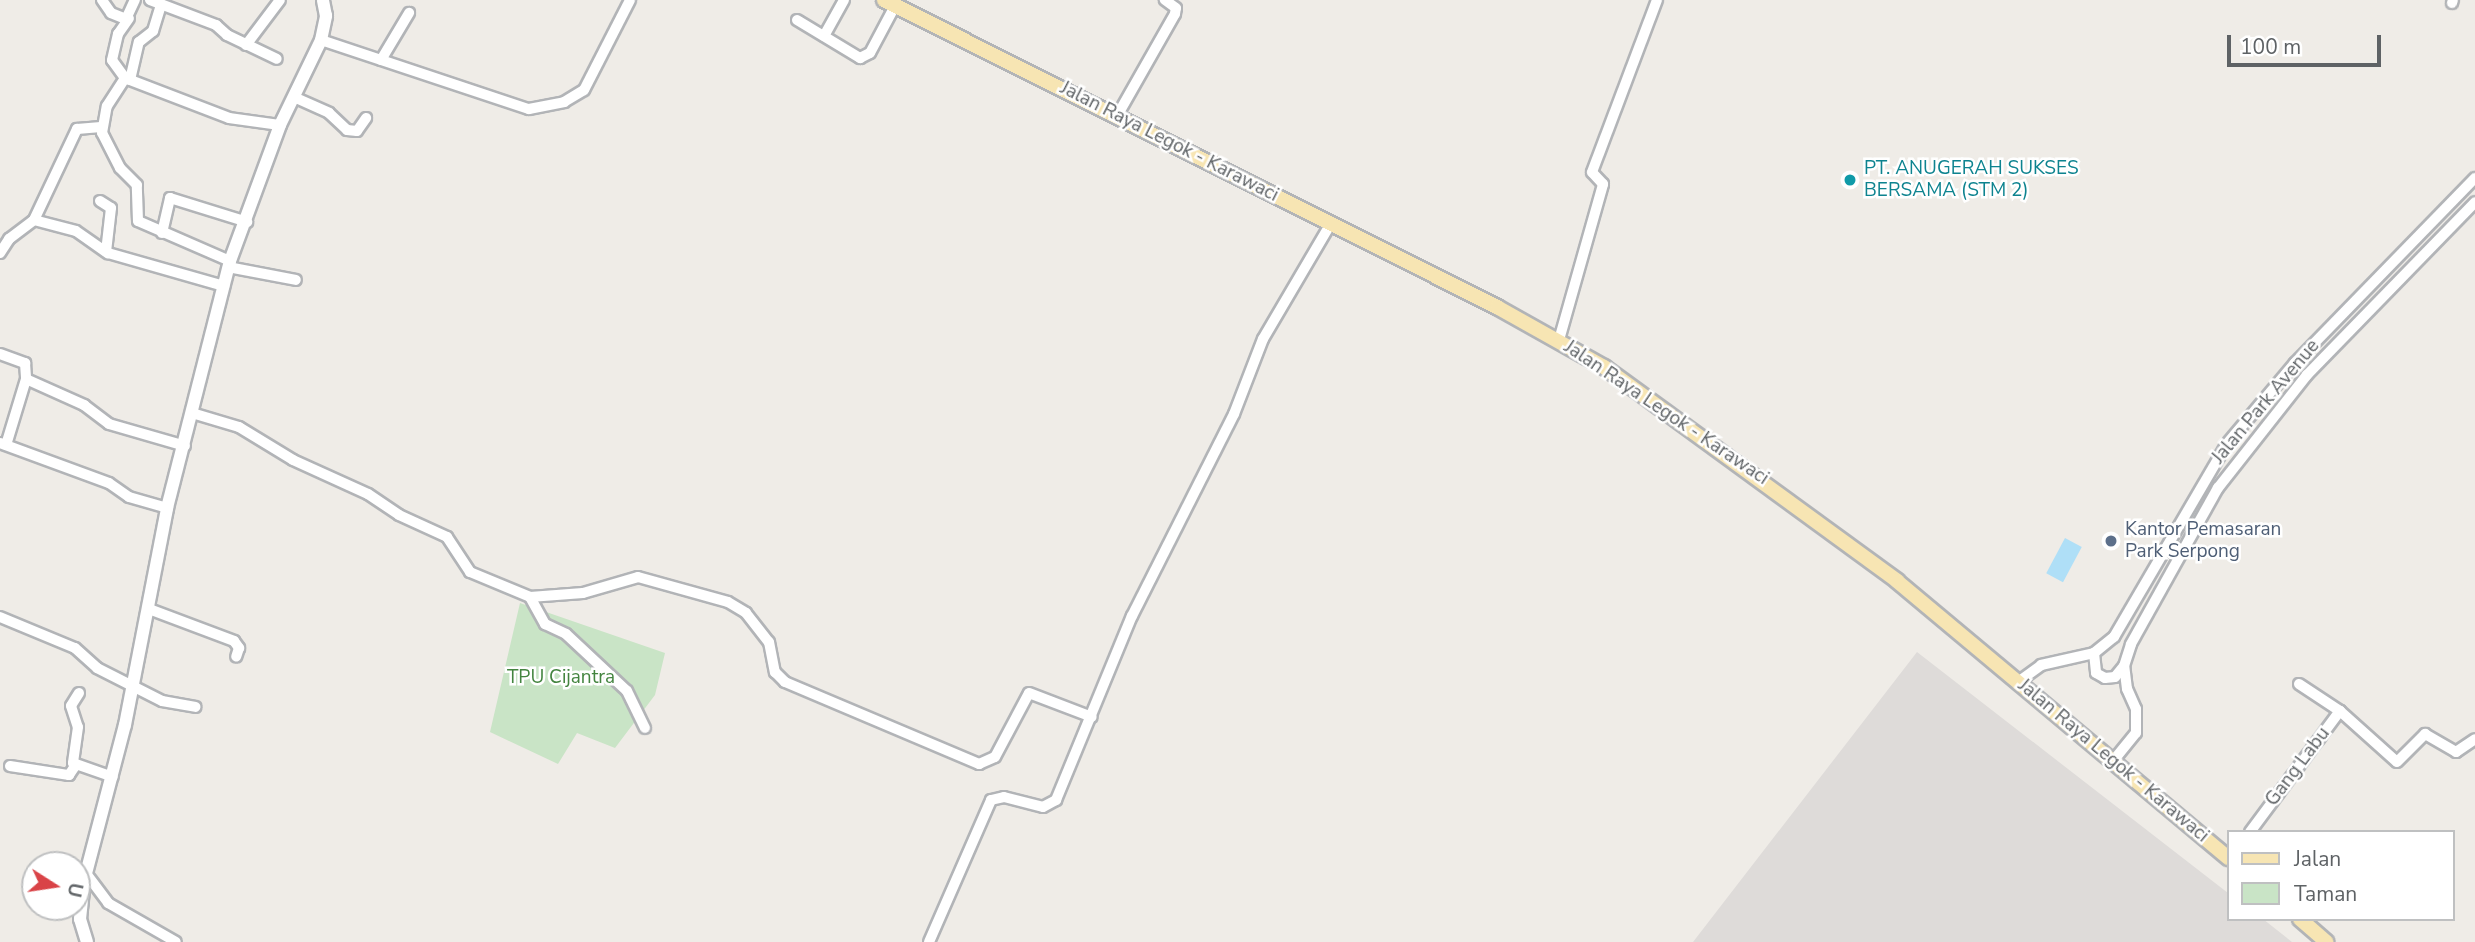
<!DOCTYPE html>
<html>
<head>
<meta charset="utf-8">
<style>
	body { margin:0 }
	#map { position:relative; width:2475px; height:942px; overflow:hidden; background:#efece7; font-family:"Nunito Sans",sans-serif }
	div>[style] { position:absolute }
	.industrial>* { inset:0; background:#dedbd9 }
	.green>* { inset:0; background:#c9e4c6 }
	.water>* { inset:0; background:#afdff7; transform-origin:0 0 }
	.roads { filter:drop-shadow(2px 0 #b2b4b7) drop-shadow(-2px 0 #b2b4b7) drop-shadow(0 2px #b2b4b7) drop-shadow(0 -2px #b2b4b7) }
	.street>* { height:10px; margin:-5px; padding:0 5px; transform-origin:5px; border-radius:5px; background:#fff }
	.secondary>* { height:12px; margin:-6px; padding:0 6px; transform-origin:6px; border-radius:6px; background:#fff }
	.primary>* { height:14px; margin:-7px; padding:0 7px; transform-origin:7px; border-radius:7px; background:#f7e5b3 }
	.dots>* { width:19px; height:19px; translate:-50% -50%; box-sizing:border-box; border:4px solid #fff; border-radius:50% }
	span { translate:-50% -50%; white-space:nowrap; text-align:center; line-height:1.15; -webkit-text-stroke:5px #fff; paint-order:stroke }
	.street-label { font-size:19px; color:#5e6265 }
	.culture-label { font-size:19px; color:#0d838f }
	.left { translate:0 -50%; text-align:left }
	.service-label { font-size:19px; color:#4e5e75 }
	.park-label { font-size:19px; color:#43843f }
	.legend { position:absolute; left:2227px; top:830px; width:228px; height:91px; box-sizing:border-box; background:#fff; border:2px solid #bfc0c1; margin:0; padding:9px 12px; list-style:none; font-size:21px; color:#5e6265 }
	.legend li { display:flex; align-items:center; gap:14px; height:35px }
	.legend b { width:35px; border:2px solid #bfc0c1 }
	.north { position:absolute; left:21px; top:851px; width:70px; height:70px; box-sizing:border-box; background:#fff; border:2px solid #bfc0c1; border-radius:50%; rotate:102deg; font-size:19px; font-weight:700; line-height:28px; text-align:center; color:#5e6265 }
	.north::after { content:''; display:block; margin:auto; width:24px; height:32px; background:#d94347; clip-path:polygon(50% 0,100% 100%,50% 72%,0 100%) }
	.scale { position:absolute; left:2227px; top:35px; width:154px; height:32px; box-sizing:border-box; border:4px solid #5e6265; border-top:0; padding-left:9px; font-size:21px; line-height:24px; white-space:nowrap; color:#5e6265; -webkit-text-stroke:5px #fff; paint-order:stroke }
</style>
</head>
<body>
<div id="map">
	<div class="industrial">
		<div style="clip-path:polygon(1917px 652px,2228px 893px,2228px 919px,2263px 919px,2292px 942px,1693px 942px)"></div>
	</div>
	<div class="green">
		<div style="clip-path:polygon(520px 603px,665px 653px,655px 695px,615px 748px,577px 733px,558px 764px,490px 732px)"></div>
	</div>
	<div class="water">
		<div style="left:2065px;top:538px;width:19px;height:40px;rotate:28deg"></div>
	</div>
	<div class="roads">
		<div class="street">
			<div style="left:102px;top:0;width:16px;rotate:55deg"></div>
			<div style="left:111px;top:13px;width:16px;rotate:22deg"></div>
			<div style="left:126px;top:19px;width:21px;rotate:-65deg"></div>
			<div style="left:150px;top:0;width:71px;rotate:20.7deg"></div>
			<div style="left:216px;top:25px;width:15px;rotate:42deg"></div>
			<div style="left:227px;top:35px;width:55px;rotate:25.6deg"></div>
			<div style="left:2452px;top:3px;width:3px;rotate:-72deg"></div>
			<div style="left:797px;top:20px;width:74px;rotate:31.1deg"></div>
			<div style="left:860px;top:58px;width:11px;rotate:-27deg"></div>
			<div style="left:870px;top:53px;width:53px;rotate:-62deg"></div>
			<div style="left:824px;top:36px;width:41px;rotate:-60.9deg"></div>
			<div style="left:321px;top:40px;width:219px;rotate:18.4deg"></div>
			<div style="left:529px;top:109px;width:36px;rotate:-11deg"></div>
			<div style="left:564px;top:102px;width:23px;rotate:-31deg"></div>
			<div style="left:584px;top:90px;width:101px;rotate:-62.9deg"></div>
			<div style="left:246px;top:45px;width:56px;rotate:-52.9deg"></div>
			<div style="left:381px;top:60px;width:55px;rotate:-59.2deg"></div>
			<div style="left:125px;top:78px;width:22px;rotate:-126deg"></div>
			<div style="left:112px;top:60px;width:27px;rotate:-77deg"></div>
			<div style="left:118px;top:34px;width:19px;rotate:-55deg"></div>
			<div style="left:130px;top:80px;width:39px;rotate:-77deg"></div>
			<div style="left:139px;top:42px;width:18px;rotate:-38deg"></div>
			<div style="left:153px;top:31px;width:28px;rotate:-73deg"></div>
			<div style="left:296px;top:98px;width:36px;rotate:24deg"></div>
			<div style="left:329px;top:113px;width:25px;rotate:43deg"></div>
			<div style="left:347px;top:130px;width:10px;rotate:6deg"></div>
			<div style="left:357px;top:131px;width:16px;rotate:-55deg"></div>
			<div style="left:1117px;top:116px;width:117px;rotate:-60.4deg"></div>
			<div style="left:1175px;top:14px;width:6px;rotate:-81deg"></div>
			<div style="left:1176px;top:8px;width:14px;rotate:-144deg"></div>
			<div style="left:100px;top:201px;width:13px;rotate:32deg"></div>
			<div style="left:111px;top:208px;width:44px;rotate:96.5deg"></div>
			<div style="left:34px;top:220px;width:101px;rotate:-64.7deg"></div>
			<div style="left:77px;top:129px;width:24px;rotate:-5deg"></div>
			<div style="left:162px;top:233px;width:36px;rotate:-77deg"></div>
			<div style="left:170px;top:198px;width:81px;rotate:17.3deg"></div>
			<div style="left:0;top:253px;width:17px;rotate:-57deg"></div>
			<div style="left:9px;top:239px;width:31px;rotate:-37deg"></div>
			<div style="left:34px;top:220px;width:43px;rotate:14.7deg"></div>
			<div style="left:76px;top:231px;width:39px;rotate:35deg"></div>
			<div style="left:108px;top:253px;width:121px;rotate:15.9deg"></div>
			<div style="left:230px;top:261px;width:100px;rotate:-156.5deg"></div>
			<div style="left:138px;top:221px;width:36px;rotate:-92deg"></div>
			<div style="left:137px;top:185px;width:24px;rotate:-135deg"></div>
			<div style="left:120px;top:168px;width:39px;rotate:-117deg"></div>
			<div style="left:102px;top:133px;width:27px;rotate:-80deg"></div>
			<div style="left:107px;top:106px;width:33px;rotate:-57deg"></div>
			<div style="left:125px;top:78px;width:111px;rotate:21deg"></div>
			<div style="left:229px;top:118px;width:51px;rotate:7.8deg"></div>
			<div style="left:228px;top:267px;width:69px;rotate:10.8deg"></div>
			<div style="left:1559px;top:340px;width:162px;rotate:-74.2deg"></div>
			<div style="left:1603px;top:184px;width:16px;rotate:-133deg"></div>
			<div style="left:1592px;top:172px;width:184px;rotate:-69.3deg"></div>
			<div style="left:0;top:354px;width:27px;rotate:20deg"></div>
			<div style="left:25px;top:363px;width:16px;rotate:86deg"></div>
			<div style="left:26px;top:379px;width:64px;rotate:24.1deg"></div>
			<div style="left:84px;top:405px;width:31px;rotate:37deg"></div>
			<div style="left:109px;top:424px;width:79px;rotate:16.1deg"></div>
			<div style="left:192px;top:413px;width:49px;rotate:16.6deg"></div>
			<div style="left:239px;top:427px;width:63px;rotate:31.4deg"></div>
			<div style="left:293px;top:460px;width:82px;rotate:24.4deg"></div>
			<div style="left:368px;top:494px;width:37px;rotate:34deg"></div>
			<div style="left:399px;top:515px;width:53px;rotate:24.6deg"></div>
			<div style="left:447px;top:537px;width:42px;rotate:56.7deg"></div>
			<div style="left:470px;top:572px;width:65px;rotate:22.6deg"></div>
			<div style="left:530px;top:597px;width:53px;rotate:-4.3deg"></div>
			<div style="left:583px;top:593px;width:57px;rotate:-16.2deg"></div>
			<div style="left:638px;top:577px;width:93px;rotate:15.5deg"></div>
			<div style="left:728px;top:602px;width:21px;rotate:31deg"></div>
			<div style="left:746px;top:613px;width:37px;rotate:52deg"></div>
			<div style="left:769px;top:642px;width:31px;rotate:79deg"></div>
			<div style="left:775px;top:672px;width:14px;rotate:45deg"></div>
			<div style="left:785px;top:682px;width:211px;rotate:22.9deg"></div>
			<div style="left:979px;top:764px;width:17px;rotate:-24deg"></div>
			<div style="left:995px;top:757px;width:72px;rotate:-62deg"></div>
			<div style="left:1029px;top:693px;width:67px;rotate:20.9deg"></div>
			<div style="left:0;top:443px;width:116px;rotate:20.2deg"></div>
			<div style="left:109px;top:483px;width:24px;rotate:35deg"></div>
			<div style="left:129px;top:497px;width:40px;rotate:16deg"></div>
			<div style="left:6px;top:445px;width:69px;rotate:-73.1deg"></div>
			<div style="left:530px;top:597px;width:31px;rotate:61deg"></div>
			<div style="left:545px;top:624px;width:23px;rotate:25deg"></div>
			<div style="left:566px;top:634px;width:83px;rotate:43.1deg"></div>
			<div style="left:627px;top:691px;width:41px;rotate:64.1deg"></div>
			<div style="left:149px;top:609px;width:91px;rotate:20.6deg"></div>
			<div style="left:234px;top:641px;width:9px;rotate:54deg"></div>
			<div style="left:239px;top:648px;width:9px;rotate:108deg"></div>
			<div style="left:0;top:617px;width:81px;rotate:22.5deg"></div>
			<div style="left:75px;top:648px;width:30px;rotate:42deg"></div>
			<div style="left:97px;top:668px;width:73px;rotate:26.9deg"></div>
			<div style="left:162px;top:701px;width:34px;rotate:10deg"></div>
			<div style="left:2094px;top:653px;width:20px;rotate:84deg"></div>
			<div style="left:2096px;top:673px;width:10px;rotate:29deg"></div>
			<div style="left:2105px;top:678px;width:10px;rotate:-6deg"></div>
			<div style="left:2115px;top:677px;width:14px;rotate:-51deg"></div>
			<div style="left:2018px;top:682px;width:29px;rotate:-36deg"></div>
			<div style="left:2041px;top:665px;width:54px;rotate:-12.8deg"></div>
			<div style="left:2094px;top:653px;width:26px;rotate:-39deg"></div>
			<div style="left:2114px;top:637px;width:222px;rotate:-59.7deg"></div>
			<div style="left:2226px;top:445px;width:107px;rotate:-49.9deg"></div>
			<div style="left:2295px;top:363px;width:258px;rotate:-45.8deg"></div>
			<div style="left:2299px;top:684px;width:49px;rotate:33.4deg"></div>
			<div style="left:79px;top:693px;width:15px;rotate:122deg"></div>
			<div style="left:71px;top:706px;width:22px;rotate:72deg"></div>
			<div style="left:78px;top:727px;width:36px;rotate:98deg"></div>
			<div style="left:73px;top:763px;width:42px;rotate:19.3deg"></div>
			<div style="left:2113px;top:761px;width:36px;rotate:-51deg"></div>
			<div style="left:2136px;top:733px;width:24px;rotate:-90deg"></div>
			<div style="left:2136px;top:709px;width:22px;rotate:-114deg"></div>
			<div style="left:2127px;top:689px;width:23px;rotate:-97deg"></div>
			<div style="left:2124px;top:666px;width:23px;rotate:-72deg"></div>
			<div style="left:2131px;top:644px;width:179px;rotate:-60.9deg"></div>
			<div style="left:2218px;top:488px;width:144px;rotate:-51.8deg"></div>
			<div style="left:2307px;top:375px;width:241px;rotate:-45.8deg"></div>
			<div style="left:10px;top:766px;width:60px;rotate:8.7deg"></div>
			<div style="left:69px;top:775px;width:11px;rotate:-56deg"></div>
			<div style="left:2250px;top:832px;width:151px;rotate:-53.4deg"></div>
			<div style="left:2340px;top:711px;width:76px;rotate:41.8deg"></div>
			<div style="left:2397px;top:762px;width:40px;rotate:-45deg"></div>
			<div style="left:2425px;top:734px;width:36px;rotate:30deg"></div>
			<div style="left:2456px;top:752px;width:23px;rotate:-34deg"></div>
			<div style="left:85px;top:872px;width:39px;rotate:53deg"></div>
			<div style="left:108px;top:903px;width:78px;rotate:29.8deg"></div>
			<div style="left:929px;top:942px;width:155px;rotate:-66.4deg"></div>
			<div style="left:991px;top:800px;width:13px;rotate:-13deg"></div>
			<div style="left:1004px;top:797px;width:40px;rotate:14.4deg"></div>
			<div style="left:1043px;top:807px;width:15px;rotate:-28deg"></div>
			<div style="left:1056px;top:800px;width:199px;rotate:-67.6deg"></div>
			<div style="left:1132px;top:616px;width:226px;rotate:-63.2deg"></div>
			<div style="left:1234px;top:414px;width:80px;rotate:-68.9deg"></div>
			<div style="left:1263px;top:339px;width:134px;rotate:-59.6deg"></div>
		</div>
		<div class="secondary">
			<div style="left:87px;top:942px;width:24px;rotate:-107deg"></div>
			<div style="left:80px;top:919px;width:38px;rotate:-84deg"></div>
			<div style="left:84px;top:881px;width:161px;rotate:-75.3deg"></div>
			<div style="left:125px;top:725px;width:221px;rotate:-79deg"></div>
			<div style="left:167px;top:508px;width:255px;rotate:-75.7deg"></div>
			<div style="left:230px;top:261px;width:145px;rotate:-69.8deg"></div>
			<div style="left:280px;top:125px;width:94px;rotate:-64.2deg"></div>
			<div style="left:321px;top:40px;width:25px;rotate:-78deg"></div>
			<div style="left:326px;top:16px;width:16px;rotate:-101deg"></div>
		</div>
		<div class="primary">
			<div style="left:884px;top:0;width:686px;rotate:26.6deg"></div>
			<div style="left:1497px;top:307px;width:123px;rotate:29.3deg"></div>
			<div style="left:1604px;top:367px;width:363px;rotate:36.1deg"></div>
			<div style="left:1897px;top:581px;width:432px;rotate:39.9deg"></div>
			<div style="left:2300px;top:919px;width:35px;rotate:41deg"></div>
		</div>
	</div>
	<div class="dots">
		<div style="left:1850px;top:180px;background:#0f9aa8"></div>
		<div style="left:2111px;top:541px;background:#5c6f8a"></div>
	</div>
	<div class="street-label">
		<span style="left:1169px;top:142px;rotate:27deg">Jalan Raya Legok - Karawaci</span>
		<span style="left:2266px;top:402px;rotate:-50deg">Jalan Park Avenue</span>
		<span style="left:1666px;top:413px;rotate:34deg">Jalan Raya Legok - Karawaci</span>
		<span style="left:2113px;top:761px;rotate:40deg">Jalan Raya Legok - Karawaci</span>
		<span style="left:2298px;top:767px;rotate:-53deg">Gang Labu</span>
	</div>
	<div class="culture-label">
		<span class="left" style="left:1864px;top:180px">PT. ANUGERAH SUKSES<br>BERSAMA (STM 2)</span>
	</div>
	<div class="service-label">
		<span class="left" style="left:2125px;top:541px">Kantor Pemasaran<br>Park Serpong</span>
	</div>
	<div class="park-label">
		<span style="left:561px;top:678px">TPU Cijantra</span>
	</div>
	<ul class="legend">
	<li><b style="height:9px;background:#f7e5b3"></b>Jalan</li>
	<li><b style="height:19px;background:#c9e4c6"></b>Taman</li>
	</ul>
	<div class="north">U</div>
	<div class="scale">100 m</div>
</div>
</body>
</html>
